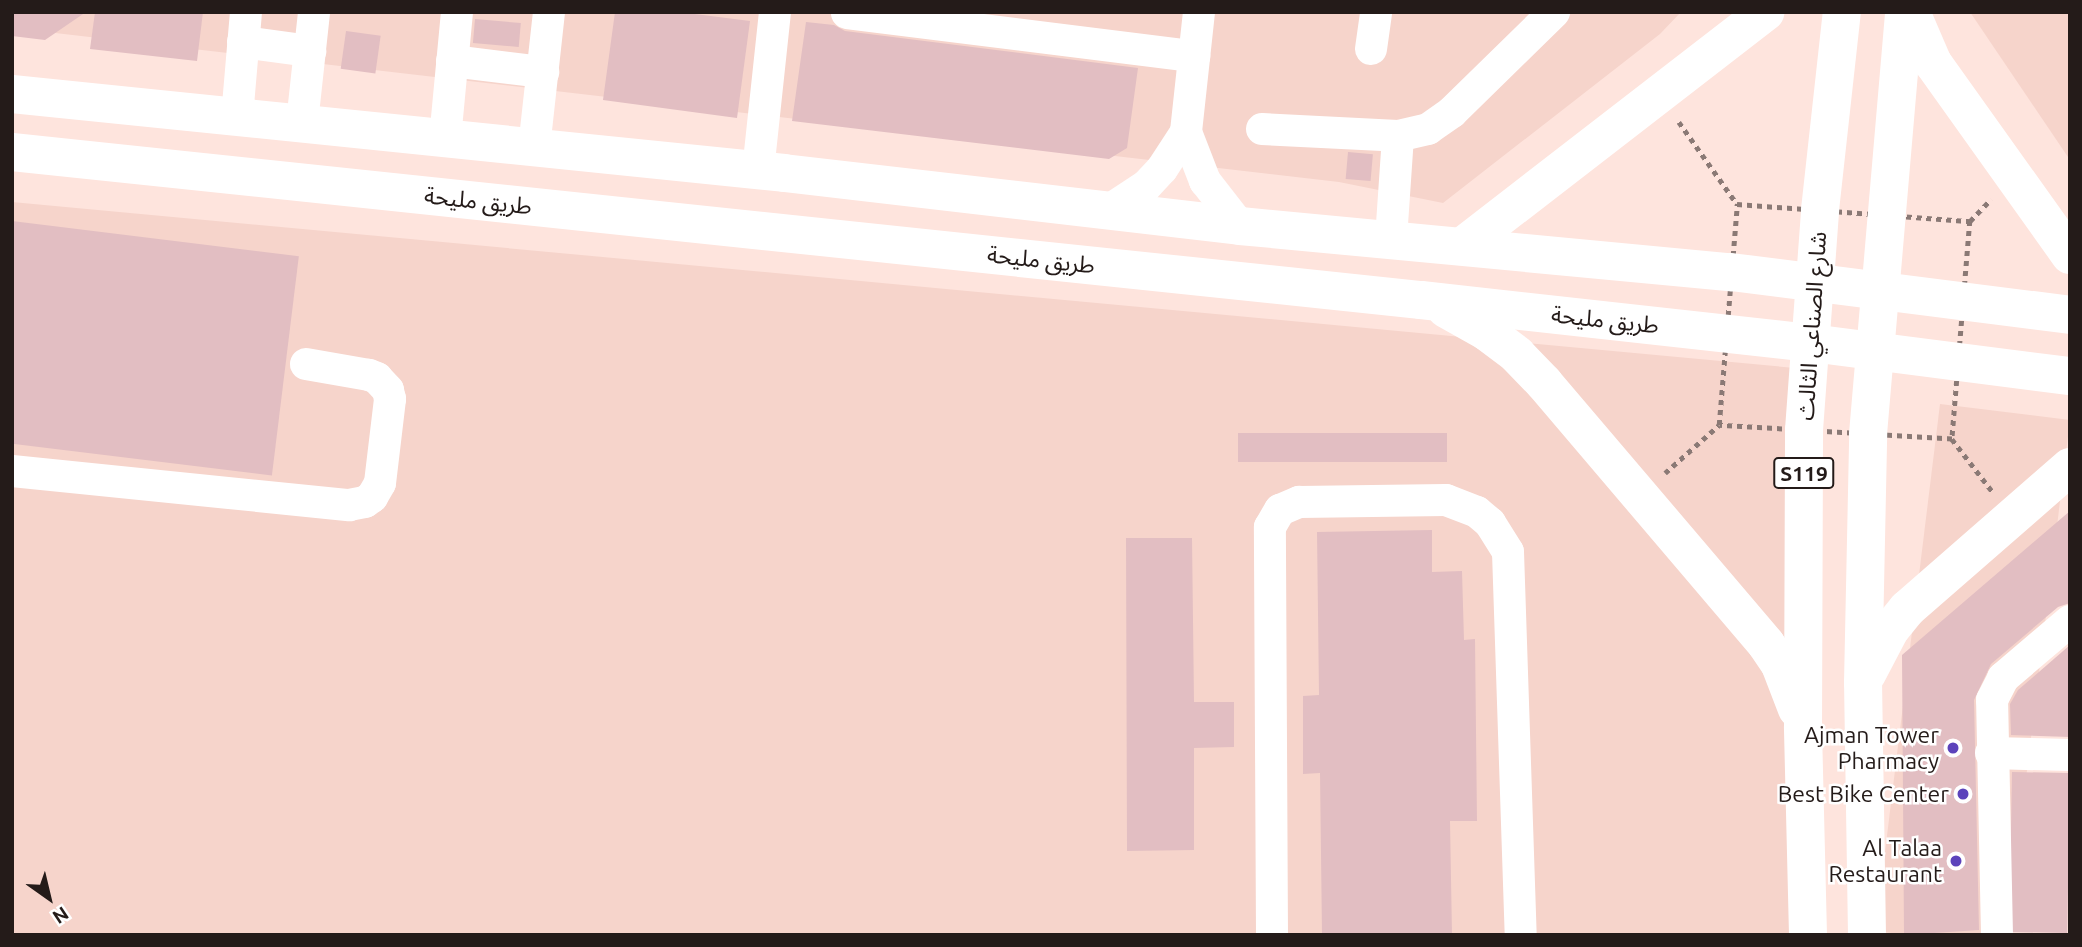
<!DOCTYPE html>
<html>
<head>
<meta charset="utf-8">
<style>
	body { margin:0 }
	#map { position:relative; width:2082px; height:947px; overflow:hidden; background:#fee4dd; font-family:Ubuntu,"Noto Sans Arabic",sans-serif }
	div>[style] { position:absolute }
	.built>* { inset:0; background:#f6d4cb; transform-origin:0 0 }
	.building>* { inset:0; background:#e2bec2; transform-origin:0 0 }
	.path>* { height:4.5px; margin-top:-2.25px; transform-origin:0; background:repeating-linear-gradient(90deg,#8a7975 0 5px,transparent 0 10px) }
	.minor>* { height:32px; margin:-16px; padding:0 16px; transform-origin:16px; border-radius:16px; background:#fff }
	.major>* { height:38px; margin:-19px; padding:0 19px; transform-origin:19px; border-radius:19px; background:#fff }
	.dots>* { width:19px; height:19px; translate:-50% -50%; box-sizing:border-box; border:4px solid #fff; border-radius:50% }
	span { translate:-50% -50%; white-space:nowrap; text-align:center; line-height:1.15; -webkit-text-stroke:5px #fff; paint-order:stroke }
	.shield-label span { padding:2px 5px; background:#fff; border:2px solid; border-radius:5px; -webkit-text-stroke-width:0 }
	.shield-label { font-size:21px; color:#241b19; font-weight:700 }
	.street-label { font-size:23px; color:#241b19 }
	.poi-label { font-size:23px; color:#241b19 }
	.right { translate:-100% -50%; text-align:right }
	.frame { position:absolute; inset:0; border:14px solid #241b19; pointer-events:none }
	.north { position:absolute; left:14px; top:863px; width:70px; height:70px; -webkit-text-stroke:5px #fff; paint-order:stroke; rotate:146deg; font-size:19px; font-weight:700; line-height:28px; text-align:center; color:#241b19 }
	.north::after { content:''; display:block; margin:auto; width:24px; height:32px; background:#241b19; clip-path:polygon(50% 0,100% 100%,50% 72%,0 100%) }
</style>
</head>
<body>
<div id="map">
	<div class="built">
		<div style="clip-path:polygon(12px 12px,1681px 12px,1660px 34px,1443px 203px,1339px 182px,12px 28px)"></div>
		<div style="clip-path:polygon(1970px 12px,2070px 12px,2070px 160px)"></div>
		<div style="clip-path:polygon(12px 202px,1795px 368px,1794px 935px,12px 935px)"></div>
		<div style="left:1940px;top:404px;width:131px;height:531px;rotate:7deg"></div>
	</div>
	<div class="building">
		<div style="clip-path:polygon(12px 12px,86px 12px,45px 40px,12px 36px)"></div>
		<div style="clip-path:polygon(95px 12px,203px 12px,197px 61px,90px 49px)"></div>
		<div style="clip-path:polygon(615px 12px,679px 12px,750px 21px,737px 118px,603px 100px)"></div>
		<div style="left:475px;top:19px;width:46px;height:24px;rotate:5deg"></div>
		<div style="clip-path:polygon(806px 22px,834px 25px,845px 31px,1138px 68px,1127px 148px,1109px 159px,792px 121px)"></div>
		<div style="left:346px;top:31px;width:35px;height:38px;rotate:8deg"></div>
		<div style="left:1348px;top:152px;width:25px;height:27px;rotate:5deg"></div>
		<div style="left:12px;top:221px;width:289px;height:221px;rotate:7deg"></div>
		<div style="left:1447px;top:433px;width:29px;height:209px;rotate:90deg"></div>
		<div style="clip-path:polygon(2070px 511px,2070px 603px,2058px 607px,1991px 664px,1974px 700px,1979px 930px,1904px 935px,1902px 655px)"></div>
		<div style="clip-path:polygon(1432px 530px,1432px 572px,1462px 571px,1464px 640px,1475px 639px,1477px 821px,1450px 821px,1452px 935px,1322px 935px,1320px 773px,1303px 774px,1303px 696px,1319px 695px,1317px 532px)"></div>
		<div style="clip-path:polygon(1126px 538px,1192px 538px,1194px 702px,1234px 702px,1234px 747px,1194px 748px,1194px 850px,1127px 851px)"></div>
		<div style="clip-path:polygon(2070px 645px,2070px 737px,2011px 735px,2010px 704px,2018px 690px)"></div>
		<div style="left:2012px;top:772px;width:58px;height:160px;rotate:1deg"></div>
	</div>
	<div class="path">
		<div style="left:1679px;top:122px;width:100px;rotate:54.7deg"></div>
		<div style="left:1737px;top:204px;width:234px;rotate:4.2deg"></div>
		<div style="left:1970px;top:221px;width:219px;rotate:94.7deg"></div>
		<div style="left:1952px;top:439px;width:233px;rotate:-176.6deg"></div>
		<div style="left:1719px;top:425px;width:222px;rotate:-85.3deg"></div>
		<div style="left:1970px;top:221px;width:30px;rotate:-46deg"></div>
		<div style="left:1952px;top:439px;width:66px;rotate:52.4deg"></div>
		<div style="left:1665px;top:473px;width:72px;rotate:-41.6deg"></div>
	</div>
	<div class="minor">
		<div style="left:1199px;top:12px;width:121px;rotate:96.2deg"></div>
		<div style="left:1186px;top:132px;width:53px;rotate:68.8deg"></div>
		<div style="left:1205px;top:181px;width:57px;rotate:52.1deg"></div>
		<div style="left:847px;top:13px;width:350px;rotate:7.1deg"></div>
		<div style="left:243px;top:42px;width:68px;rotate:7.7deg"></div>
		<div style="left:1371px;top:49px;width:37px;rotate:-82deg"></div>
		<div style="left:452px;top:61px;width:92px;rotate:6.9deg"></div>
		<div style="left:237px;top:117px;width:105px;rotate:-85.1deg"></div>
		<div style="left:302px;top:123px;width:112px;rotate:-83.8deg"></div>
		<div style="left:1262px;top:129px;width:136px;rotate:2.9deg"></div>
		<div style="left:1398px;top:136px;width:31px;rotate:-13deg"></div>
		<div style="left:1428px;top:129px;width:29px;rotate:-35deg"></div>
		<div style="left:1452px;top:112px;width:143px;rotate:-44.4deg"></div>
		<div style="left:445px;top:139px;width:128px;rotate:-84.6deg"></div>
		<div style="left:534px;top:148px;width:137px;rotate:-83.7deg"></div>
		<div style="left:758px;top:171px;width:160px;rotate:-83.9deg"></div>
		<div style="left:1109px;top:210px;width:45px;rotate:-33.3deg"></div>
		<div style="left:1147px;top:185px;width:22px;rotate:-47deg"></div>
		<div style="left:1162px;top:169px;width:44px;rotate:-57deg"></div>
		<div style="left:1391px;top:239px;width:103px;rotate:-86.1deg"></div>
		<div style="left:12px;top:471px;width:339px;rotate:5.8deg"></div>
		<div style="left:349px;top:505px;width:16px;rotate:-11deg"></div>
		<div style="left:365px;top:502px;width:9px;rotate:-36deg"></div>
		<div style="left:372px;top:497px;width:16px;rotate:-60deg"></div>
		<div style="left:380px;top:483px;width:85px;rotate:-83.2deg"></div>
		<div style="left:390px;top:399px;width:9px;rotate:-103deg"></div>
		<div style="left:388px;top:390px;width:16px;rotate:-133deg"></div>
		<div style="left:377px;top:378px;width:9px;rotate:-159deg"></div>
		<div style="left:369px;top:375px;width:64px;rotate:-170.1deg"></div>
		<div style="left:1991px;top:753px;width:79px;rotate:1.5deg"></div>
		<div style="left:1272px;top:935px;width:408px;rotate:-90.3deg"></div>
		<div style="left:1270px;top:527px;width:20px;rotate:-60deg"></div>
		<div style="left:1280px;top:510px;width:21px;rotate:-23deg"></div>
		<div style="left:1299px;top:502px;width:147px;rotate:-0.8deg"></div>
		<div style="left:1446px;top:500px;width:33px;rotate:21deg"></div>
		<div style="left:1477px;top:512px;width:17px;rotate:40deg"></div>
		<div style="left:1490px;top:523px;width:34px;rotate:58deg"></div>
		<div style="left:1508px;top:552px;width:383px;rotate:88.1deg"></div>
		<div style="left:1997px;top:935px;width:235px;rotate:-91.2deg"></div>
		<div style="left:1992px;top:700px;width:25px;rotate:-63deg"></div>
		<div style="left:2003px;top:678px;width:88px;rotate:-40.4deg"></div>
	</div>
	<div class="major">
		<div style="left:1911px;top:12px;width:56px;rotate:66.7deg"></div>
		<div style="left:1933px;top:63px;width:236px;rotate:54.5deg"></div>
		<div style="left:12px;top:94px;width:776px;rotate:5.84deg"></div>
		<div style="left:784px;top:173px;width:459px;rotate:6.6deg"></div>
		<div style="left:1240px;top:226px;width:493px;rotate:5.4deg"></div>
		<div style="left:1731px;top:272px;width:342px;rotate:7.2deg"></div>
		<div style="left:12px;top:152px;width:1417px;rotate:6deg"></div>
		<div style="left:1421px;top:300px;width:392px;rotate:6.3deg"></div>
		<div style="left:1811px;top:343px;width:261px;rotate:7.3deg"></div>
		<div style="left:1464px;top:245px;width:381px;rotate:-37.7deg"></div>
		<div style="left:1446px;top:309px;width:47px;rotate:29.3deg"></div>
		<div style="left:1487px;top:332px;width:38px;rotate:37deg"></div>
		<div style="left:1517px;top:355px;width:39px;rotate:46deg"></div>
		<div style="left:1544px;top:383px;width:343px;rotate:49.6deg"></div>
		<div style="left:1766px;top:644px;width:25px;rotate:56deg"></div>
		<div style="left:1780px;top:665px;width:47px;rotate:68.9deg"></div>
		<div style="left:1867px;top:674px;width:50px;rotate:-62.4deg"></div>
		<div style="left:1890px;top:630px;width:27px;rotate:-51deg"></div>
		<div style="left:1907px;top:609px;width:216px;rotate:-41.1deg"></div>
		<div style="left:1808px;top:935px;width:208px;rotate:-91.4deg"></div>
		<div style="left:1803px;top:727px;width:297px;rotate:-89.8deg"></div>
		<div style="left:1804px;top:430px;width:221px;rotate:-85.8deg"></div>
		<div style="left:1820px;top:210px;width:199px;rotate:-83.7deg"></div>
		<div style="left:1867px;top:935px;width:252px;rotate:-90.9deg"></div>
		<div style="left:1863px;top:683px;width:249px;rotate:-88.8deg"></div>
		<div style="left:1868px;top:434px;width:424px;rotate:-85.1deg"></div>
	</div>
	<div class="dots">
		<div style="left:1953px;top:748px;background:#5c43bb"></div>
		<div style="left:1963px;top:794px;background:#5c43bb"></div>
		<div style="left:1956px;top:861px;background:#5c43bb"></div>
	</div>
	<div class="shield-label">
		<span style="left:1804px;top:473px">S119</span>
	</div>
	<div class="street-label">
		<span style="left:478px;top:201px;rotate:6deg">طريق مليحة</span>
		<span style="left:1041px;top:260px;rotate:6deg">طريق مليحة</span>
		<span style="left:1605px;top:320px;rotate:6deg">طريق مليحة</span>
		<span style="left:1812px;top:326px;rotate:-86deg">شارع الصناعي الثالث</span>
	</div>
	<div class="poi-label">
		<span class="right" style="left:1939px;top:748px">Ajman Tower<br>Pharmacy</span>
		<span class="right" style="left:1949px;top:794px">Best Bike Center</span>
		<span class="right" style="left:1942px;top:861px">Al Talaa<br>Restaurant</span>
	</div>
	<div class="frame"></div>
	<div class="north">N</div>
</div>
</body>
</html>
